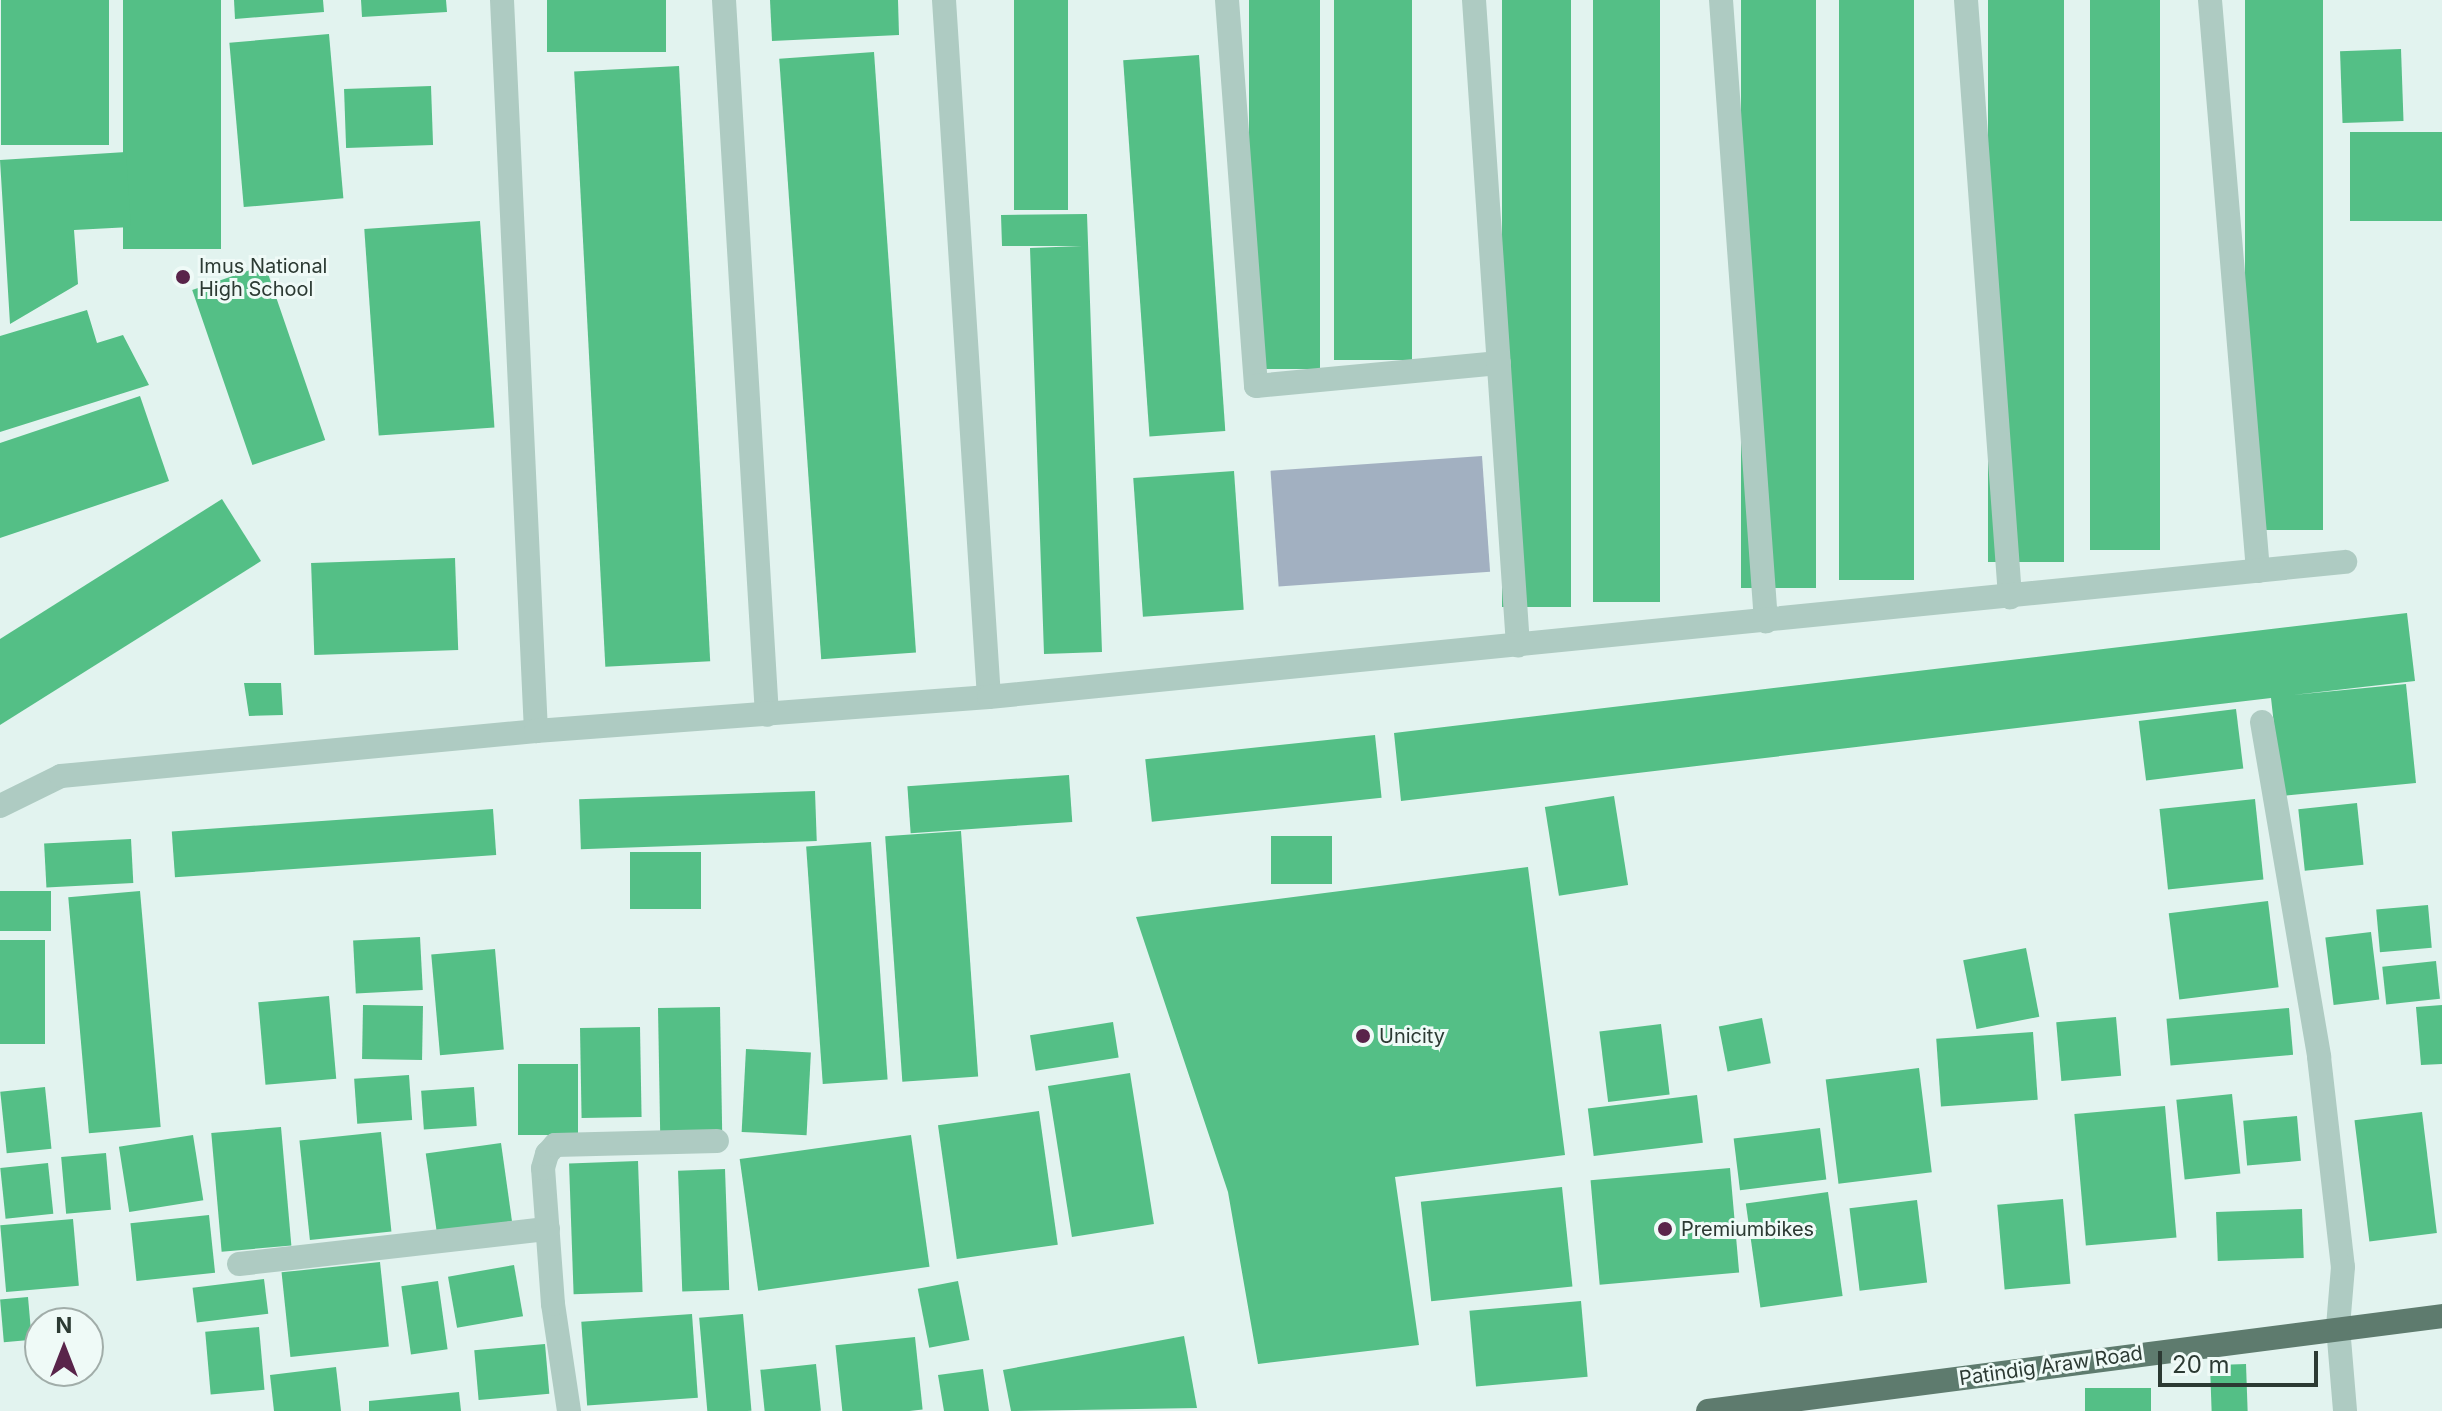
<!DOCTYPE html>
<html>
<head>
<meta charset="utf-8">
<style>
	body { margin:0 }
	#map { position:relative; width:2442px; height:1411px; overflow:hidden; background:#e2f3ef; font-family:Inter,sans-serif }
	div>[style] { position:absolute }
	.green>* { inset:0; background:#a2b0c1; transform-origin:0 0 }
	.building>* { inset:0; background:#54bf86; transform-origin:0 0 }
	.minor>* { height:24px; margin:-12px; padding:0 12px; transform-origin:12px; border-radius:12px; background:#aecbc2 }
	.major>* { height:24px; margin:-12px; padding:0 12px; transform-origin:12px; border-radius:12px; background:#5e7b6e }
	.dots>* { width:22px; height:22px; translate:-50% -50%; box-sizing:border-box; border:4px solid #effaf7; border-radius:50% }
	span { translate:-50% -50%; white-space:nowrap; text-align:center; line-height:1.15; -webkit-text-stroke:6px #effaf7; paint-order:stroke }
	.poi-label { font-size:20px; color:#2c3a33 }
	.left { translate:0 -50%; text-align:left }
	.street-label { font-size:20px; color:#2c3a33 }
	.north { position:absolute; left:24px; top:1307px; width:80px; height:80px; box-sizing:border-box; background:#effaf7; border:2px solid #a1ada9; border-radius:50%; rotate:0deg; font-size:22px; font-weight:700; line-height:32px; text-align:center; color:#2c3a33 }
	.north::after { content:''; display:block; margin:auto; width:28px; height:36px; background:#59244a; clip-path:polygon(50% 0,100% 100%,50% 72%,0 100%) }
	.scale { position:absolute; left:2158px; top:1351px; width:160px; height:36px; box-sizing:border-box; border:4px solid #2c3a33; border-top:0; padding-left:10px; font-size:24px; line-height:28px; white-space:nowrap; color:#2c3a33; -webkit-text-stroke:6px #effaf7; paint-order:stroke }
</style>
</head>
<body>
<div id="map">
	<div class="green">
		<div style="left:1482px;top:456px;width:116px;height:212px;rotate:86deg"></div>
	</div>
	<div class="building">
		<div style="left:1px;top:0;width:108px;height:145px"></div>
		<div style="left:123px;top:0;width:98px;height:249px"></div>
		<div style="clip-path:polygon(234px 0,323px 0,324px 12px,235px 19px)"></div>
		<div style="clip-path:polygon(361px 0,446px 0,447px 12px,362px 17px)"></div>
		<div style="left:547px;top:0;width:119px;height:52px"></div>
		<div style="clip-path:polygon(770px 0,898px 0,899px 35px,772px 41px)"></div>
		<div style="left:1014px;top:0;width:54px;height:210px"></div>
		<div style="left:1249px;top:0;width:71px;height:369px"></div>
		<div style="left:1334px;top:0;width:78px;height:360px"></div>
		<div style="left:1502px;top:0;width:69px;height:607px"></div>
		<div style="left:1593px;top:0;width:67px;height:602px"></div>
		<div style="left:1741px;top:0;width:75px;height:588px"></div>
		<div style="left:1839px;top:0;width:75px;height:580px"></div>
		<div style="left:1988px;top:0;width:76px;height:562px"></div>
		<div style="left:2090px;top:0;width:70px;height:550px"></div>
		<div style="left:2245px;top:0;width:78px;height:530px"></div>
		<div style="left:329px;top:34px;width:165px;height:100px;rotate:85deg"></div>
		<div style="left:2401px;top:49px;width:72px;height:61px;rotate:88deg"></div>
		<div style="left:874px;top:52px;width:602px;height:95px;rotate:86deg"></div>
		<div style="left:1199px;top:55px;width:377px;height:76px;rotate:86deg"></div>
		<div style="left:679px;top:66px;width:596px;height:105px;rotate:87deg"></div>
		<div style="left:431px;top:86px;width:59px;height:87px;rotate:88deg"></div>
		<div style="left:2442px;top:132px;width:89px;height:92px;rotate:90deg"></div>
		<div style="clip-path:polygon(126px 152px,131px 227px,74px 230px,78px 284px,10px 324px,0 160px)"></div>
		<div style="clip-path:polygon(1087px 214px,1102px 652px,1044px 654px,1030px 248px,1082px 246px,1002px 246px,1001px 215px)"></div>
		<div style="left:480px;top:221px;width:207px;height:116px;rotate:86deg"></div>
		<div style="left:265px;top:265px;width:185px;height:77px;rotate:71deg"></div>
		<div style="clip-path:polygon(87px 310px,97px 343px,123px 335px,149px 385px,0 432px,0 336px)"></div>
		<div style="clip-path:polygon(140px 396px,169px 481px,0 538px,0 443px)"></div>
		<div style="left:1234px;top:471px;width:139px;height:101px;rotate:86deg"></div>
		<div style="clip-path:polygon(222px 499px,261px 561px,0 725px,0 639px)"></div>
		<div style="left:455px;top:558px;width:92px;height:144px;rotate:88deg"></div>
		<div style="clip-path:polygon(2407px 613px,2415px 681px,2293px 695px,2406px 684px,2416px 783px,2282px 796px,2271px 698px,1401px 801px,1394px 733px)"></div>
		<div style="clip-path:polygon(244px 683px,281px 683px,283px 715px,249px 716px)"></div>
		<div style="left:2236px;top:709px;width:60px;height:98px;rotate:83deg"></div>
		<div style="left:1375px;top:735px;width:63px;height:231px;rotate:84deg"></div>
		<div style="left:1069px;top:775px;width:47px;height:162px;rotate:86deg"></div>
		<div style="left:815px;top:791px;width:50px;height:236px;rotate:88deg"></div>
		<div style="left:1614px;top:796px;width:90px;height:70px;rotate:81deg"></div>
		<div style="left:2255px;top:799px;width:81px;height:96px;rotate:84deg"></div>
		<div style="left:2357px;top:803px;width:62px;height:59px;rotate:84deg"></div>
		<div style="left:493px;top:809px;width:46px;height:322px;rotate:86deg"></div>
		<div style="left:961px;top:831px;width:246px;height:76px;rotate:86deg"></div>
		<div style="left:1271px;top:836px;width:61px;height:48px"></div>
		<div style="left:131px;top:839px;width:44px;height:87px;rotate:87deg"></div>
		<div style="left:871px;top:842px;width:238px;height:65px;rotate:86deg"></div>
		<div style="left:630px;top:852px;width:71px;height:57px"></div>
		<div style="clip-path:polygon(1528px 867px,1565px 1155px,1395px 1177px,1419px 1345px,1258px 1364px,1228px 1192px,1136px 917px)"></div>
		<div style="left:0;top:891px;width:51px;height:40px"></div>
		<div style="left:140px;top:891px;width:237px;height:72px;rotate:85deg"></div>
		<div style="left:2268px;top:901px;width:87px;height:100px;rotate:83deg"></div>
		<div style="left:2428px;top:905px;width:43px;height:52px;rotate:85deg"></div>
		<div style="left:2371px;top:932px;width:68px;height:46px;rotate:83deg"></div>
		<div style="left:420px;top:937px;width:53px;height:67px;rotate:87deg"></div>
		<div style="left:0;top:940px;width:45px;height:104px"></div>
		<div style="left:2026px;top:948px;width:70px;height:64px;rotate:79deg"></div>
		<div style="left:495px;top:949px;width:101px;height:64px;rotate:85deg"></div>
		<div style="left:2436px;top:961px;width:38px;height:54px;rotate:84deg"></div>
		<div style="left:329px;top:996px;width:83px;height:71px;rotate:85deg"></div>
		<div style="left:363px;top:1005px;width:60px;height:54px;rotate:1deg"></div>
		<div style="clip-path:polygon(2442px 1005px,2442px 1064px,2421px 1065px,2416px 1007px)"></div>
		<div style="left:720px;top:1007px;width:125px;height:62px;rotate:89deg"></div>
		<div style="left:2289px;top:1008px;width:47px;height:123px;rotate:85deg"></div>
		<div style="left:2116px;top:1017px;width:59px;height:60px;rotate:85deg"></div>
		<div style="left:1762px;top:1018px;width:46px;height:44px;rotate:79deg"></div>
		<div style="left:1113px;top:1022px;width:36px;height:84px;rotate:81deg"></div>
		<div style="left:1661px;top:1024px;width:71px;height:62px;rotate:83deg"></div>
		<div style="left:640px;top:1027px;width:90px;height:60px;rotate:89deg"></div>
		<div style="left:2033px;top:1032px;width:68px;height:97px;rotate:86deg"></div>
		<div style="left:746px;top:1049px;width:65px;height:83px;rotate:3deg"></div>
		<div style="left:578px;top:1064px;width:71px;height:60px;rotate:90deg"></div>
		<div style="left:1919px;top:1068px;width:105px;height:94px;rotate:83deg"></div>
		<div style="left:1130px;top:1073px;width:153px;height:83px;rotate:81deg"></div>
		<div style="left:409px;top:1075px;width:45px;height:55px;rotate:86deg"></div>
		<div style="left:45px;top:1087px;width:62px;height:45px;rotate:84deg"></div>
		<div style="left:474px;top:1087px;width:39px;height:53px;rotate:86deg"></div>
		<div style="left:2232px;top:1094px;width:80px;height:56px;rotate:84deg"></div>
		<div style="left:1697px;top:1095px;width:48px;height:110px;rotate:83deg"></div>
		<div style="left:2165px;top:1106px;width:132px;height:91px;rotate:85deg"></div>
		<div style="left:1039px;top:1111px;width:135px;height:102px;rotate:82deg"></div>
		<div style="left:2422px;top:1112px;width:122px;height:68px;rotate:83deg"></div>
		<div style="left:2297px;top:1116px;width:45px;height:54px;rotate:85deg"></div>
		<div style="left:281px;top:1127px;width:119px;height:70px;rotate:85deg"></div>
		<div style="left:1820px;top:1128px;width:52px;height:87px;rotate:83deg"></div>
		<div style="left:381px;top:1132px;width:100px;height:82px;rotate:84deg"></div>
		<div style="left:193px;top:1135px;width:66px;height:75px;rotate:81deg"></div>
		<div style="left:911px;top:1135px;width:133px;height:173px;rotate:82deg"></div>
		<div style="left:501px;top:1143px;width:79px;height:76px;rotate:82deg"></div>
		<div style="left:106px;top:1153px;width:57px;height:45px;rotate:85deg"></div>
		<div style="left:638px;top:1161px;width:131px;height:69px;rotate:88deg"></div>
		<div style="left:48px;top:1163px;width:51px;height:48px;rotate:84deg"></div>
		<div style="left:1730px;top:1168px;width:105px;height:140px;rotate:85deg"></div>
		<div style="left:725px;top:1169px;width:121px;height:47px;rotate:88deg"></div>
		<div style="left:1562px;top:1187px;width:100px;height:142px;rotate:84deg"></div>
		<div style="left:1828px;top:1192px;width:105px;height:83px;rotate:82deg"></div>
		<div style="left:2063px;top:1199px;width:85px;height:66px;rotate:85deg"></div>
		<div style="left:1917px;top:1200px;width:83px;height:68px;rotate:83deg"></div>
		<div style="left:2302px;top:1209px;width:49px;height:86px;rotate:88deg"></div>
		<div style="left:209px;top:1215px;width:58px;height:79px;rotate:84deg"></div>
		<div style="left:73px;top:1219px;width:67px;height:73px;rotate:85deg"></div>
		<div style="left:380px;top:1262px;width:85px;height:99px;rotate:84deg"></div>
		<div style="left:514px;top:1265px;width:52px;height:67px;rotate:80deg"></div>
		<div style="left:264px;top:1279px;width:35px;height:72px;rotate:83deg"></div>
		<div style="left:438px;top:1281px;width:69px;height:37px;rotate:82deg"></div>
		<div style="left:958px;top:1281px;width:60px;height:41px;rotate:79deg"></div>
		<div style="left:28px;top:1297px;width:43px;height:28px;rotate:85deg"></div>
		<div style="left:1581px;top:1301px;width:76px;height:112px;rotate:85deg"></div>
		<div style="left:692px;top:1314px;width:84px;height:111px;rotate:86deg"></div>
		<div style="left:743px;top:1314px;width:97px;height:44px;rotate:85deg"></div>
		<div style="left:259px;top:1327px;width:63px;height:54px;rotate:85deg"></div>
		<div style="clip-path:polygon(1184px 1336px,1197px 1408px,1011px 1411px,1003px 1370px)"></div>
		<div style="left:915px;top:1337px;width:73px;height:80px;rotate:84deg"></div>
		<div style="left:545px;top:1344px;width:50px;height:71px;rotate:85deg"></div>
		<div style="left:816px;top:1364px;width:47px;height:56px;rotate:84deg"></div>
		<div style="left:2246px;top:1364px;width:47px;height:36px;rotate:88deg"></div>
		<div style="clip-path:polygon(336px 1367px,341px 1411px,274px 1411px,270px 1375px)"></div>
		<div style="clip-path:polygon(983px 1369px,989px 1411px,944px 1411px,938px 1375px)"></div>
		<div style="left:2151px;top:1388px;width:23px;height:66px;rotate:90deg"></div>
		<div style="clip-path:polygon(459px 1392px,461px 1411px,369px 1411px,369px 1401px)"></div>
	</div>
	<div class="minor">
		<div style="left:502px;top:0;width:732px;rotate:87.34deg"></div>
		<div style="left:724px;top:0;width:716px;rotate:86.56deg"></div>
		<div style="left:944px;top:0;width:698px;rotate:86.31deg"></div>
		<div style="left:1227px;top:0;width:387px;rotate:85.7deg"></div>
		<div style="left:1256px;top:386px;width:244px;rotate:-5.4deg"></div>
		<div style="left:1474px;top:0;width:647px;rotate:86.1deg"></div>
		<div style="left:1721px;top:0;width:623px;rotate:85.86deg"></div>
		<div style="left:1966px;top:0;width:599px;rotate:85.78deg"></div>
		<div style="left:2210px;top:0;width:573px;rotate:85.19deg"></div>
		<div style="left:2262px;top:722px;width:340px;rotate:80.3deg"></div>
		<div style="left:2319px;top:1057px;width:211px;rotate:83.5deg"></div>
		<div style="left:2343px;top:1267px;width:60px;rotate:94.8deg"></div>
		<div style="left:2338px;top:1327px;width:84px;rotate:85.2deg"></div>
		<div style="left:0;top:806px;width:68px;rotate:-26.2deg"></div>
		<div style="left:61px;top:776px;width:477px;rotate:-5.4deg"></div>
		<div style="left:536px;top:731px;width:454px;rotate:-4.3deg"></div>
		<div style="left:989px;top:697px;width:1363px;rotate:-5.69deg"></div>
		<div style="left:239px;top:1264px;width:311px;rotate:-6.5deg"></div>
		<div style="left:569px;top:1411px;width:108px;rotate:-98.5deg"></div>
		<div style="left:553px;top:1304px;width:136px;rotate:-94.2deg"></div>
		<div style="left:543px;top:1168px;width:15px;rotate:-74deg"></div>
		<div style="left:547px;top:1154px;width:12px;rotate:-48deg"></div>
		<div style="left:555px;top:1145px;width:162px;rotate:-1.4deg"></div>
	</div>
	<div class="major">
		<div style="left:1708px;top:1411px;width:740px;rotate:-7.37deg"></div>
	</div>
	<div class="dots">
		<div style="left:183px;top:277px;background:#59244a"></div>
		<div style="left:1363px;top:1036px;background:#59244a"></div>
		<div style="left:1665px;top:1229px;background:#59244a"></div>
	</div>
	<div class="poi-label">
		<span class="left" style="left:199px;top:278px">Imus National<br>High School</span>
		<span class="left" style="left:1379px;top:1036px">Unicity</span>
		<span class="left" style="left:1681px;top:1229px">Premiumbikes</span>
	</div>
	<div class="street-label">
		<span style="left:2051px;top:1366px;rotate:-8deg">Patindig Araw Road</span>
	</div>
	<div class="north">N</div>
	<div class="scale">20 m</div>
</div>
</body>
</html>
